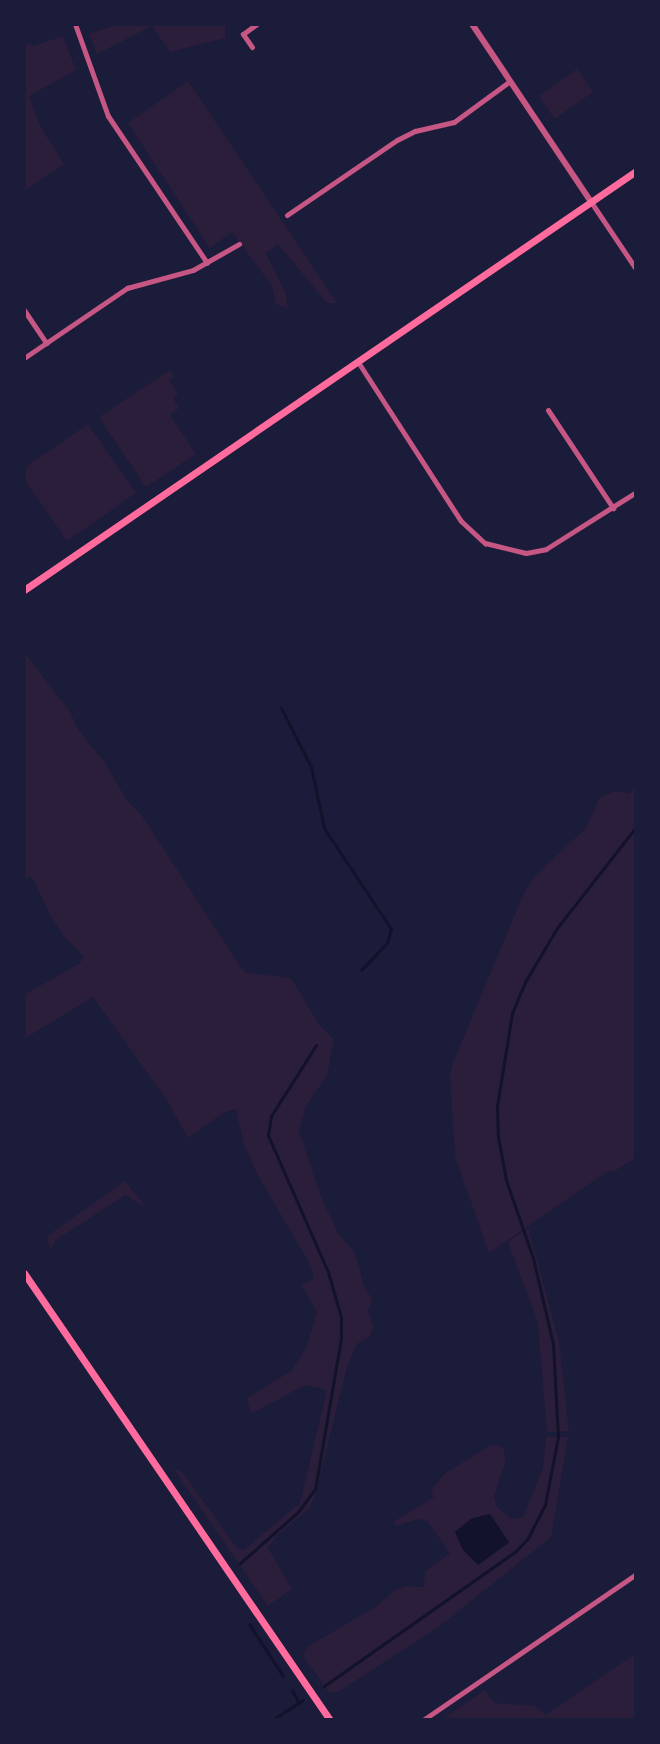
<!DOCTYPE html>
<html>
<head>
<meta charset="utf-8">
<style>
	body { margin:0 }
	#map { position:relative; width:660px; height:1744px; overflow:hidden; background:#1b1b3a; font-family:"Space Grotesk",sans-serif }
	div>[style] { position:absolute }
	.green>* { inset:0; background:#2a1e3b; transform-origin:0 0 }
	.water>* { inset:0; background:#12122b }
	.stream>* { height:3px; margin:-1.5px; padding:0 1.5px; transform-origin:1.5px; border-radius:1.5px; background:#12122b }
	.minor>* { height:5px; margin:-2.5px; padding:0 2.5px; transform-origin:2.5px; border-radius:2.5px; background:#c65784 }
	.tertiary>* { height:6px; margin:-3px; padding:0 3px; transform-origin:3px; border-radius:3px; background:#c65784 }
	.secondary>* { height:7px; margin:-3.5px; padding:0 3.5px; transform-origin:3.5px; border-radius:3.5px; background:#ff6b9d }
	span { translate:-50% -50%; white-space:nowrap; text-align:center; line-height:1.15; -webkit-text-stroke:8px #1b1b3a; paint-order:stroke }
	.frame { position:absolute; inset:0; border:26px solid #1b1b3a; pointer-events:none }
</style>
</head>
<body>
<div id="map">
	<div class="green">
		<div style="clip-path:polygon(118px 24px,225px 24px,225px 38px,170px 52px,152px 26px,97px 54px,89px 34px)"></div>
		<div style="clip-path:polygon(63px 36px,76px 70px,29px 96px,40px 126px,64px 164px,24px 191px,24px 43px,34px 46px)"></div>
		<div style="left:577px;top:69px;width:28px;height:47px;rotate:55deg"></div>
		<div style="clip-path:polygon(188px 81px,337px 303px,327px 303px,278px 244px,266px 253px,286px 294px,288px 309px,276px 304px,272px 286px,232px 232px,210px 248px,128px 123px)"></div>
		<div style="clip-path:polygon(170px 370px,174px 376px,169px 380px,178px 394px,173px 398px,179px 408px,170px 415px,196px 454px,146px 487px,99px 417px)"></div>
		<div style="clip-path:polygon(88px 424px,136px 493px,67px 541px,24px 479px,24px 468px)"></div>
		<div style="clip-path:polygon(24px 652px,71px 713px,77px 728px,105px 763px,127px 800px,142px 816px,242px 969px,247px 973px,291px 978px,320px 1026px,334px 1039px,327px 1076px,306px 1105px,299px 1131px,321px 1197px,338px 1233px,355px 1253px,365px 1289px,372px 1298px,368px 1311px,373px 1327px,371px 1335px,357px 1344px,348px 1363px,314px 1498px,309px 1509px,276px 1536px,268px 1548px,292px 1589px,268px 1606px,173px 1468px,183px 1473px,237px 1548px,244px 1550px,300px 1503px,327px 1390px,305px 1385px,251px 1414px,247px 1398px,291px 1371px,306px 1348px,317px 1312px,301px 1284px,314px 1279px,310px 1264px,257px 1174px,244px 1144px,236px 1109px,223px 1113px,188px 1138px,167px 1100px,93px 997px,24px 1039px,24px 995px,80px 963px,84px 956px,65px 938px,50px 915px,33px 879px,30px 876px,24px 881px)"></div>
		<div style="clip-path:polygon(636px 786px,636px 1158px,613px 1172px,608px 1171px,489px 1253px,455px 1156px,450px 1075px,453px 1063px,524px 893px,534px 877px,586px 828px,600px 797px,616px 791px,629px 794px)"></div>
		<div style="clip-path:polygon(125px 1181px,146px 1207px,125px 1195px,56px 1240px,50px 1251px,47px 1236px)"></div>
		<div style="clip-path:polygon(528px 1228px,559px 1341px,569px 1431px,547px 1432px,538px 1323px,508px 1242px)"></div>
		<div style="clip-path:polygon(evenodd,546px 1437px,568px 1437px,551px 1537px,440px 1626px,338px 1692px,329px 1693px,303px 1655px,309px 1646px,375px 1607px,396px 1590px,406px 1586px,424px 1587px,425px 1572px,450px 1553px,427px 1521px,418px 1519px,399px 1525px,394px 1525px,395px 1521px,434px 1497px,431px 1491px,444px 1474px,489px 1446px,496px 1445px,503px 1448px,506px 1459px,494px 1497px,497px 1507px,511px 1519px,523px 1517px,543px 1468px,546px 1437px,489px 1514px,509px 1543px,478px 1565px,455px 1532px,471px 1519px,489px 1514px)"></div>
		<div style="clip-path:polygon(636px 1653px,636px 1720px,441px 1720px,485px 1690px,495px 1703px,535px 1706px,546px 1715px)"></div>
	</div>
	<div class="water">
		<div style="clip-path:polygon(490px 1514px,509px 1542px,478px 1565px,463px 1550px,455px 1532px,471px 1519px)"></div>
	</div>
	<div class="stream">
		<div style="left:281px;top:708px;width:66px;rotate:63deg"></div>
		<div style="left:311px;top:767px;width:62px;rotate:78deg"></div>
		<div style="left:324px;top:828px;width:121px;rotate:56.4deg"></div>
		<div style="left:391px;top:929px;width:15px;rotate:106deg"></div>
		<div style="left:387px;top:943px;width:37px;rotate:134deg"></div>
		<div style="left:240px;top:1563px;width:77px;rotate:-41.3deg"></div>
		<div style="left:298px;top:1512px;width:29px;rotate:-54deg"></div>
		<div style="left:315px;top:1489px;width:152px;rotate:-80.2deg"></div>
		<div style="left:341px;top:1339px;width:22px;rotate:-90deg"></div>
		<div style="left:341px;top:1317px;width:47px;rotate:-106.1deg"></div>
		<div style="left:328px;top:1272px;width:150px;rotate:-113.7deg"></div>
		<div style="left:268px;top:1135px;width:19px;rotate:-81deg"></div>
		<div style="left:271px;top:1116px;width:84px;rotate:-57.6deg"></div>
		<div style="left:249px;top:1624px;width:62px;rotate:56.8deg"></div>
		<div style="left:324px;top:1686px;width:233px;rotate:-35.1deg"></div>
		<div style="left:515px;top:1552px;width:19px;rotate:-47deg"></div>
		<div style="left:528px;top:1538px;width:37px;rotate:-63deg"></div>
		<div style="left:545px;top:1505px;width:69px;rotate:-79.2deg"></div>
		<div style="left:558px;top:1437px;width:93px;rotate:-93.1deg"></div>
		<div style="left:553px;top:1344px;width:88px;rotate:-103.1deg"></div>
		<div style="left:533px;top:1258px;width:83px;rotate:-109.1deg"></div>
		<div style="left:506px;top:1180px;width:44px;rotate:-100.5deg"></div>
		<div style="left:498px;top:1137px;width:31px;rotate:-92deg"></div>
		<div style="left:497px;top:1106px;width:94px;rotate:-80.8deg"></div>
		<div style="left:512px;top:1013px;width:34px;rotate:-67deg"></div>
		<div style="left:525px;top:982px;width:63px;rotate:-59.3deg"></div>
		<div style="left:557px;top:928px;width:128px;rotate:-52deg"></div>
		<div style="left:292px;top:1690px;width:15px;rotate:62deg"></div>
		<div style="left:272px;top:1720px;width:37px;rotate:-33deg"></div>
	</div>
	<div class="minor">
		<div style="left:75px;top:24px;width:98px;rotate:70.3deg"></div>
		<div style="left:108px;top:116px;width:177px;rotate:56deg"></div>
		<div style="left:252px;top:47px;width:16px;rotate:-125deg"></div>
		<div style="left:243px;top:34px;width:17px;rotate:-36deg"></div>
		<div style="left:591px;top:202px;width:81px;rotate:56.1deg"></div>
		<div style="left:287px;top:215px;width:133px;rotate:-34.3deg"></div>
		<div style="left:397px;top:140px;width:20px;rotate:-27deg"></div>
		<div style="left:415px;top:131px;width:40px;rotate:-13deg"></div>
		<div style="left:454px;top:122px;width:69px;rotate:-36.2deg"></div>
		<div style="left:24px;top:310px;width:40px;rotate:56deg"></div>
		<div style="left:24px;top:358px;width:125px;rotate:-34.2deg"></div>
		<div style="left:127px;top:288px;width:68px;rotate:-15.3deg"></div>
		<div style="left:193px;top:270px;width:53px;rotate:-29.5deg"></div>
		<div style="left:358px;top:362px;width:189px;rotate:57.1deg"></div>
		<div style="left:461px;top:521px;width:33px;rotate:43deg"></div>
		<div style="left:485px;top:543px;width:42px;rotate:13.7deg"></div>
		<div style="left:526px;top:553px;width:20px;rotate:-11deg"></div>
		<div style="left:546px;top:549px;width:107px;rotate:-32.3deg"></div>
		<div style="left:548px;top:410px;width:118px;rotate:56.4deg"></div>
		<div style="left:423px;top:1720px;width:258px;rotate:-34.4deg"></div>
	</div>
	<div class="tertiary">
		<div style="left:472px;top:24px;width:214px;rotate:56.2deg"></div>
	</div>
	<div class="secondary">
		<div style="left:24px;top:590px;width:742px;rotate:-34.4deg"></div>
		<div style="left:24px;top:1273px;width:542px;rotate:55.61deg"></div>
	</div>
	<div class="frame"></div>
</div>
</body>
</html>
